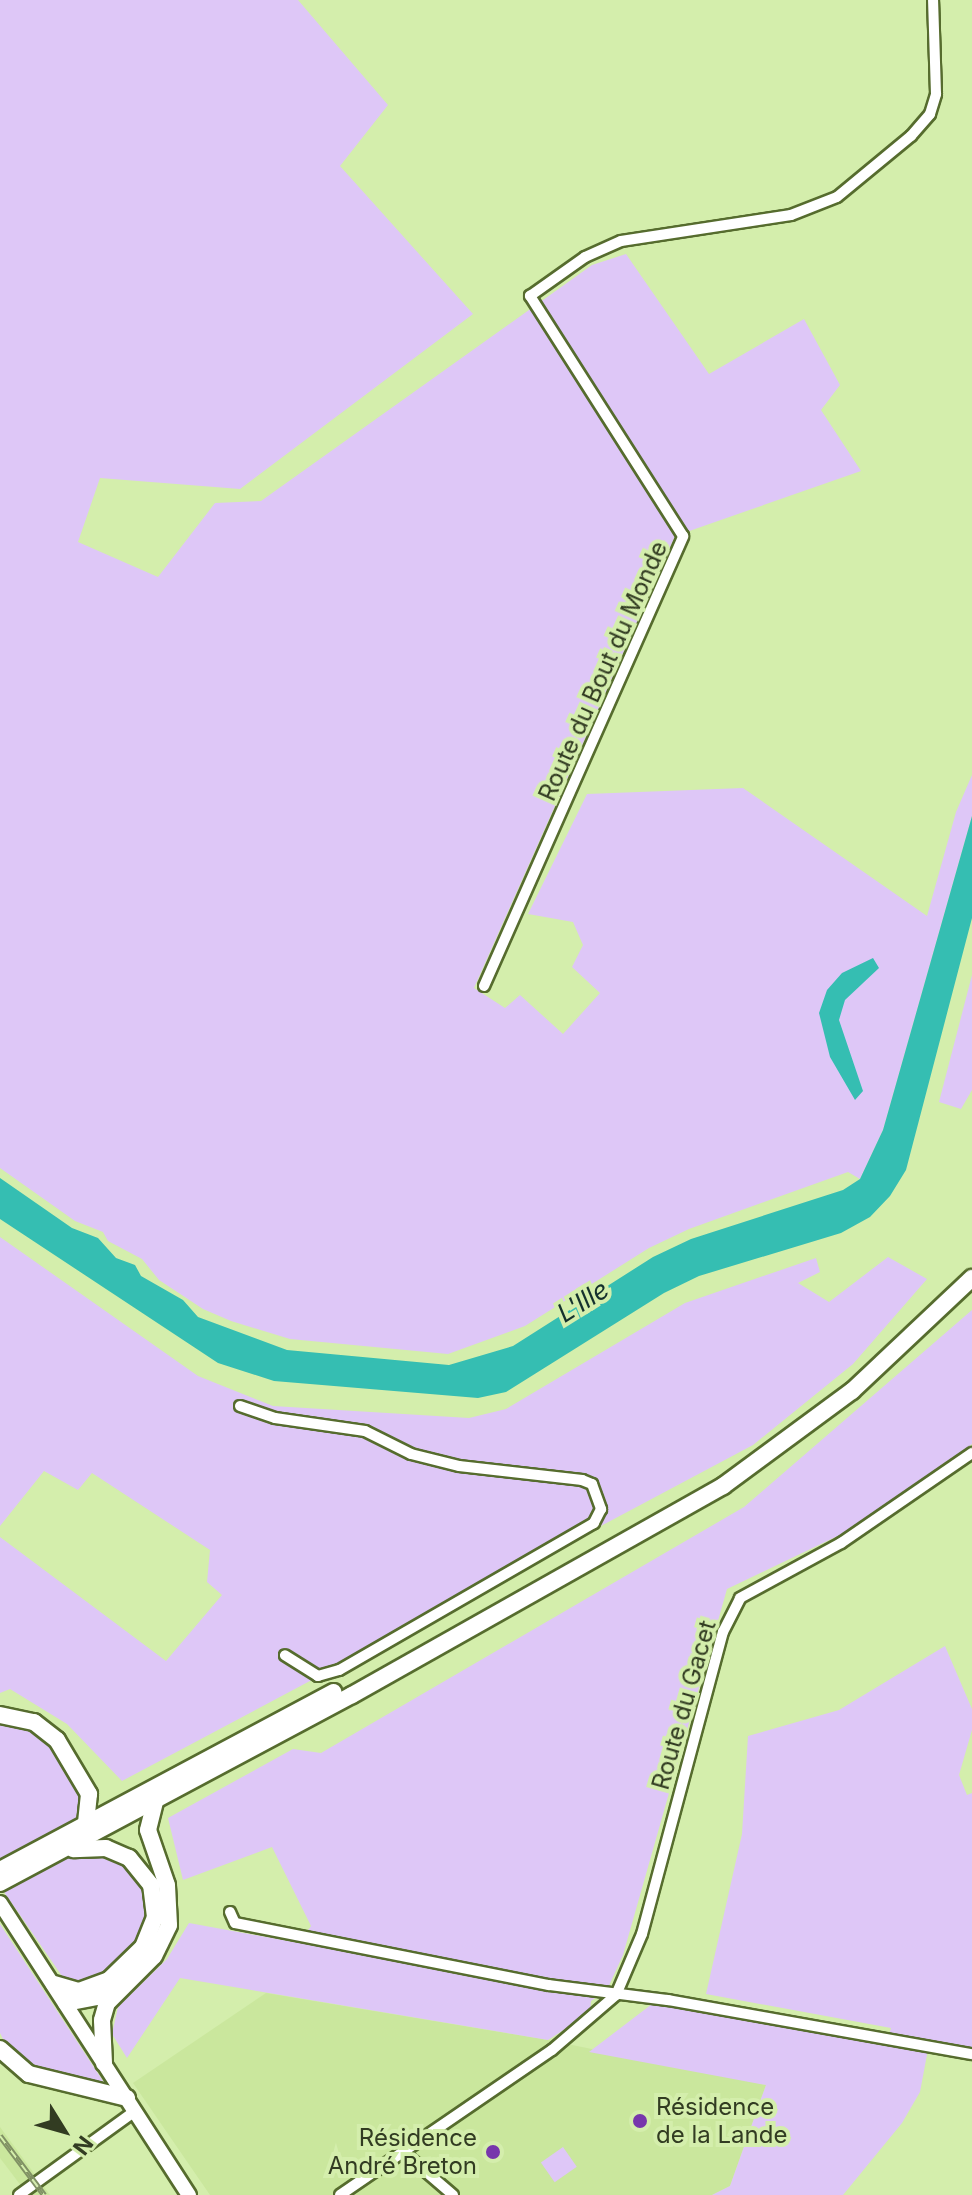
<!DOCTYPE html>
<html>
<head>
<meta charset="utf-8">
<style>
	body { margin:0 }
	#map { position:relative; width:972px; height:2195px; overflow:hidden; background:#d4eeac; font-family:Inter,sans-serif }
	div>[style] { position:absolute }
	.built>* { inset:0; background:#cae79d }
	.green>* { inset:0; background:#dec7f7; transform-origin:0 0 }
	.water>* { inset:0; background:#35beb2 }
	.roads { filter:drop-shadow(2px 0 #566c2e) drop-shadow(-2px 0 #566c2e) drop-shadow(0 2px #566c2e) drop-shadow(0 -2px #566c2e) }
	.street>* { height:10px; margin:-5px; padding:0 5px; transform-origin:5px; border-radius:5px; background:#fff }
	.secondary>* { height:14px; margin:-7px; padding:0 7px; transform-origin:7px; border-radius:7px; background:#fff }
	.primary>* { height:16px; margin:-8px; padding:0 8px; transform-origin:8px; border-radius:8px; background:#fff }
	.rail>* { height:6px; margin-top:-3px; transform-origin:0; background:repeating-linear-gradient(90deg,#d4eeac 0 9px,#809164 0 18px); box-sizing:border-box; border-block:2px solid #809164 }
	.dots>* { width:22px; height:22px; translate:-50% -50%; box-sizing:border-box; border:4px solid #d4eeac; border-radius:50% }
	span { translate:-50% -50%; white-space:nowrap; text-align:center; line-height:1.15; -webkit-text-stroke:8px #d4eeac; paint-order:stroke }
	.street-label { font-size:24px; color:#323c22 }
	.poi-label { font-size:24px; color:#323c22 }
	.left { translate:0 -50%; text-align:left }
	.right { translate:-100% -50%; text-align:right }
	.water-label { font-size:26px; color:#14302d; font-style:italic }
	.north { position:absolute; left:24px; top:2091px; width:80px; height:80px; -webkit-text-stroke:6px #d4eeac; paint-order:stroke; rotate:127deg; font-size:22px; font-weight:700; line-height:32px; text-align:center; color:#323c22 }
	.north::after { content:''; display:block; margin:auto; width:28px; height:36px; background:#323c22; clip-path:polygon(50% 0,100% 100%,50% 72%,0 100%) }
</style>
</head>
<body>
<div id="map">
	<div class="built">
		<div style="clip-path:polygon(266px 1993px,548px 2040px,766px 2085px,730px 2186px,712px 2195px,210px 2195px,133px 2083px)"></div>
		<div style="clip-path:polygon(0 2127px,50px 2195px,28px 2195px,0 2158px)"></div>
	</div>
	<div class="green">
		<div style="clip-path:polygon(0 0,298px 0,388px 105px,340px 166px,473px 314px,240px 489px,100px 478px,78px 542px,158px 577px,215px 503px,261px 501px,592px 265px,626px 254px,709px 374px,804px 319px,840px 385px,821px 410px,861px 471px,675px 536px,474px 988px,505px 1008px,520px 995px,563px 1034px,600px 993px,572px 967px,583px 945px,573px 922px,528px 914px,587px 794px,743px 788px,927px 916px,956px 812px,972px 775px,972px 816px,883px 1130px,860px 1179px,848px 1172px,689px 1229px,649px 1248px,525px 1326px,448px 1354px,290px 1339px,231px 1321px,203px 1309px,159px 1280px,142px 1259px,108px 1241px,103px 1232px,75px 1221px,0 1168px)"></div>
		<div style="clip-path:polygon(972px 975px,972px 1090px,961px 1109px,939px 1102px)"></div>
		<div style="clip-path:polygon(0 1237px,198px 1376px,273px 1406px,469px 1418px,506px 1409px,685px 1303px,816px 1258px,820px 1272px,798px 1283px,829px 1302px,888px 1257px,927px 1279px,853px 1364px,753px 1445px,122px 1781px,67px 1724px,10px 1689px,0 1693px,0 1537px,166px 1661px,222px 1595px,207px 1582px,210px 1550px,92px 1473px,78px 1490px,44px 1471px,0 1526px)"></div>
		<div style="clip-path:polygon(972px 1310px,972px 1444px,848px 1531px,727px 1589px,623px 1955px,607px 1990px,591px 2001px,590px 2013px,548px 2040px,180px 1978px,127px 2058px,112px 2034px,118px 2007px,167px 1959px,189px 1923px,299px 1943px,311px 1926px,272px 1847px,183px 1880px,168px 1818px,293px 1749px,321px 1753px,744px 1507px)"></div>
		<div style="clip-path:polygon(945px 1646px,972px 1709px,972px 1730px,959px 1775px,967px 1795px,972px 1793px,972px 2051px,929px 2044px,920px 2092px,902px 2123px,843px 2195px,712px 2195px,730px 2186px,766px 2085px,589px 2052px,652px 2004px,886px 2045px,891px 2028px,706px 1994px,742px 1834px,748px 1736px,839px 1710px)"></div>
		<div style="clip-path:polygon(0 1722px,31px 1728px,41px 1737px,60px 1756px,84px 1802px,78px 1820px,0 1862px)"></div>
		<div style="clip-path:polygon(94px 1851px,133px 1869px,146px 1886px,151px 1908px,147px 1930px,112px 1970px,79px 1986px,64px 1979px,2px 1889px,49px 1864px)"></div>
		<div style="clip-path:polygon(0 1924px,103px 2081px,104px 2085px,25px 2066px,8px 2049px,0 2033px)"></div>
		<div style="left:563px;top:2147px;width:24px;height:27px;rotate:55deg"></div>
	</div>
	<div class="water">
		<div style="clip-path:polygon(972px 816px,972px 918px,906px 1170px,890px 1196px,870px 1217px,841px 1233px,699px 1276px,664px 1293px,506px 1392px,478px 1398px,274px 1381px,218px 1363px,0 1219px,0 1178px,72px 1228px,98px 1238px,116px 1258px,135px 1265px,141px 1276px,183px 1300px,198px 1317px,287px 1350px,449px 1365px,513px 1346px,653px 1257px,691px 1239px,843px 1190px,860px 1179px,883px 1130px)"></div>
		<div style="clip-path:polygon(873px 958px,879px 968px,845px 1000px,839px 1020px,863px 1091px,855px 1100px,830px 1057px,819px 1013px,827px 990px,842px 973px)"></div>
	</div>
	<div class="roads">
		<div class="street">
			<div style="left:484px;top:986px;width:492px;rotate:-66.1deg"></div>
			<div style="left:683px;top:536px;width:285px;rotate:-122.5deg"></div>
			<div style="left:530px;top:296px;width:67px;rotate:-35.3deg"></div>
			<div style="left:585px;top:257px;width:39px;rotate:-24deg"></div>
			<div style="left:621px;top:241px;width:172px;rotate:-8.7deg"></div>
			<div style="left:791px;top:215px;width:49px;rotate:-21.4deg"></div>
			<div style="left:837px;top:197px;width:96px;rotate:-39.5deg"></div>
			<div style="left:911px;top:136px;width:29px;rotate:-49deg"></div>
			<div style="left:930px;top:114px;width:21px;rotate:-73deg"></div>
			<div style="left:936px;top:94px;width:94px;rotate:-91.8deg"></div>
			<div style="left:240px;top:1406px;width:37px;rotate:19deg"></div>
			<div style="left:275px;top:1418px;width:91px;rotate:8.2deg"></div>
			<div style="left:365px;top:1431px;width:51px;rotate:26.6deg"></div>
			<div style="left:411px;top:1454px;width:49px;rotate:14deg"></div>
			<div style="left:459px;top:1466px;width:124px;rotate:6.5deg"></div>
			<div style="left:582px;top:1480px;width:11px;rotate:22deg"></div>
			<div style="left:592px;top:1484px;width:27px;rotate:70deg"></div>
			<div style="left:601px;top:1509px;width:16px;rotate:117deg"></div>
			<div style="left:594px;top:1523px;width:294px;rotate:150deg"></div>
			<div style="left:339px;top:1670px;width:22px;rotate:164deg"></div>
			<div style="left:318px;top:1676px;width:39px;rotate:-148deg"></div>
			<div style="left:230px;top:1912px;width:12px;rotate:66deg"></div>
			<div style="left:235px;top:1923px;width:320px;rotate:11.2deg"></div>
			<div style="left:549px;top:1985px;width:120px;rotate:7.2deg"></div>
			<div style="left:668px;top:2000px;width:309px;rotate:10.1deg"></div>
			<div style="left:403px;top:2152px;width:66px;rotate:40.7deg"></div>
			<div style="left:19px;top:2195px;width:143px;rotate:-35.9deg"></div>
			<div style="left:340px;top:2195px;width:257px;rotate:-34.4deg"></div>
			<div style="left:552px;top:2050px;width:84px;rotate:-40.7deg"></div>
			<div style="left:616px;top:1995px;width:66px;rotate:-66.9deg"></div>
			<div style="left:642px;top:1934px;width:313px;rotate:-75deg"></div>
			<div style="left:723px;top:1632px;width:38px;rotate:-63deg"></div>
			<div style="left:740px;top:1598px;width:115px;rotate:-28.6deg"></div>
			<div style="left:841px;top:1543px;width:159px;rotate:-34.5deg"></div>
		</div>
		<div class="secondary">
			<div style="left:0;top:1903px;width:348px;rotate:57.1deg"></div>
		</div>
		<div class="primary">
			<div style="left:0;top:1715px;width:35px;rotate:12deg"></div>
			<div style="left:34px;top:1722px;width:29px;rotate:38deg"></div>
			<div style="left:57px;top:1740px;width:63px;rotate:59.3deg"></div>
			<div style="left:89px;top:1794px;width:29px;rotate:96deg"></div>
			<div style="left:0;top:1870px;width:378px;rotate:-28.1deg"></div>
			<div style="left:0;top:1883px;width:399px;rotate:-28.1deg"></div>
			<div style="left:352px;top:1695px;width:426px;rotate:-29.4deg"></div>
			<div style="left:723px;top:1486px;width:160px;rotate:-36.4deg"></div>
			<div style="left:852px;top:1391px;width:165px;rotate:-43.3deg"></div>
			<div style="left:54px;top:1984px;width:26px;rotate:16deg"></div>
			<div style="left:79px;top:1991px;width:32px;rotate:-20deg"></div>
			<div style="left:109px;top:1980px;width:47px;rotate:-44.1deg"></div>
			<div style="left:143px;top:1947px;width:32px;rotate:-68deg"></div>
			<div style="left:155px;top:1917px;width:32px;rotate:-97deg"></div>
			<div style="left:151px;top:1885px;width:35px;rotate:-129deg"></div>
			<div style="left:129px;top:1858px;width:25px;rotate:-157deg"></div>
			<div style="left:106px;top:1848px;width:33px;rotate:178deg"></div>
			<div style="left:66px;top:2003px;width:48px;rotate:-10.8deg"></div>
			<div style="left:0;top:2049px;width:38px;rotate:41deg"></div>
			<div style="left:29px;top:2074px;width:101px;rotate:13.8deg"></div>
			<div style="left:104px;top:2063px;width:43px;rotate:-92.7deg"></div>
			<div style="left:102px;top:2020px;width:18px;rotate:-74deg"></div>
			<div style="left:107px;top:2003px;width:66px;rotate:-45deg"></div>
			<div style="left:154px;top:1956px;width:34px;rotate:-64deg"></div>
			<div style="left:169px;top:1925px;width:40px;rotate:-92.9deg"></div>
			<div style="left:167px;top:1885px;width:58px;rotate:-109.1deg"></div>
			<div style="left:148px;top:1830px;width:30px;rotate:-76deg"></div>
		</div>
	</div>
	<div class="rail">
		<div style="left:0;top:2136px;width:74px;rotate:53.3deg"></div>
	</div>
	<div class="dots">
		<div style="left:640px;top:2121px;background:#7737ac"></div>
		<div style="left:493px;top:2152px;background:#7737ac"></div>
	</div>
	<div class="street-label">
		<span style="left:603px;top:671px;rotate:-66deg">Route du Bout du Monde</span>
		<span style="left:684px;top:1705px;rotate:-74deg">Route du Gacet</span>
	</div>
	<div class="poi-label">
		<span class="left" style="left:656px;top:2121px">Résidence<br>de la Lande</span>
		<span class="right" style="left:477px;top:2152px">Résidence<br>André Breton</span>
	</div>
	<div class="water-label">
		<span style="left:583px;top:1301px;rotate:-32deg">L'Ille</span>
	</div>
	<div class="north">N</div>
</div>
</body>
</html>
